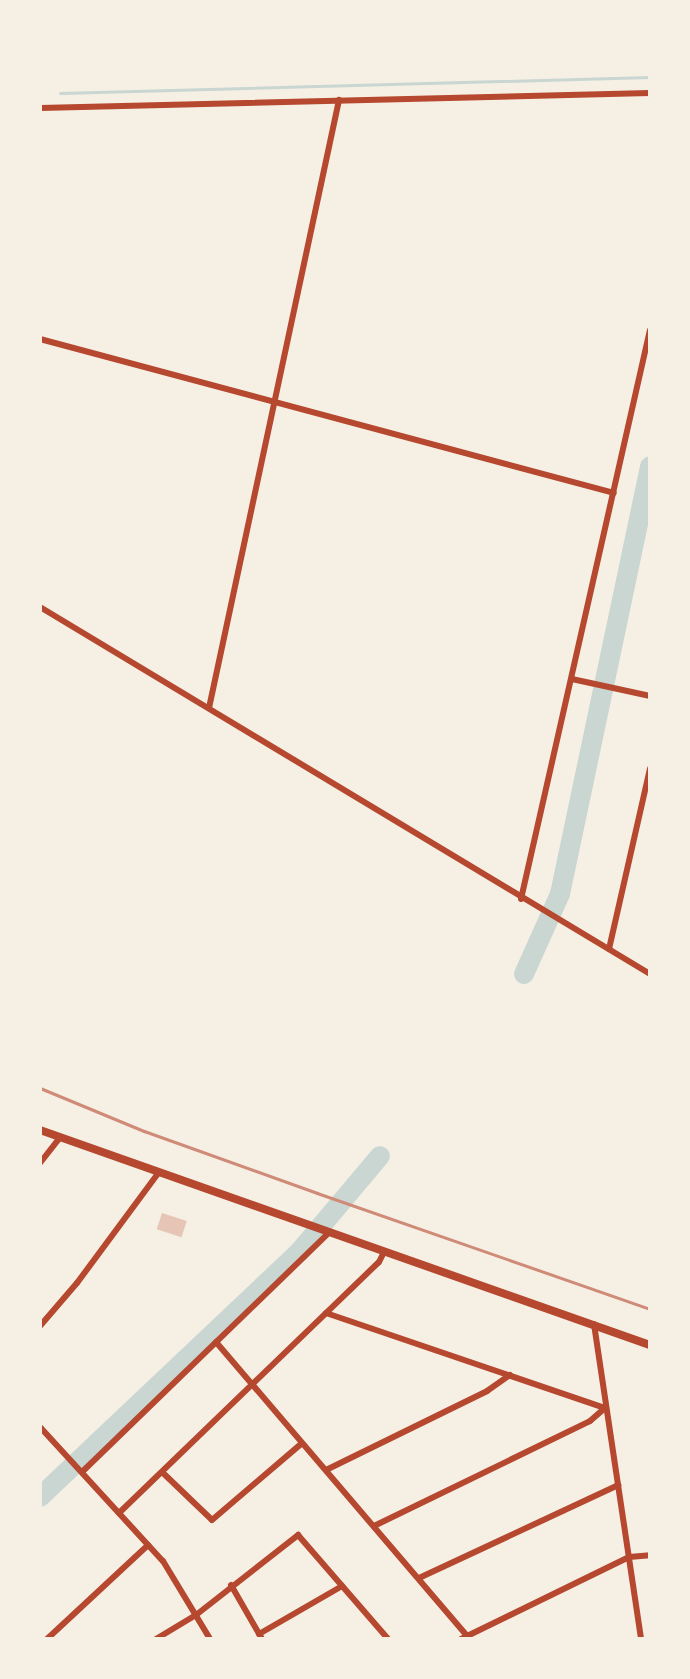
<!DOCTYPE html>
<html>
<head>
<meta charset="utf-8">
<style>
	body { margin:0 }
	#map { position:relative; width:690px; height:1679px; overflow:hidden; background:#f6efe4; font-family:Barlow,sans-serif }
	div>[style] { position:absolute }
	.stream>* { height:3px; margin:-1.5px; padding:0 1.5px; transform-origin:1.5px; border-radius:1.5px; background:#c9d6d2 }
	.river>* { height:20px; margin:-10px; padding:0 10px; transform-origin:10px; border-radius:10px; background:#c9d6d2 }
	.building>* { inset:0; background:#e6c5b7; transform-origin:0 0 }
	.minor>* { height:6px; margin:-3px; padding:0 3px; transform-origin:3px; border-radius:3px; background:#b5482f }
	.tertiary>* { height:8px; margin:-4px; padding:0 4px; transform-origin:4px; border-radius:4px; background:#b5482f }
	.rail>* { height:3px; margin:-1.5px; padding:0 1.5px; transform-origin:1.5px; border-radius:1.5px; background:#cf8b77 }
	span { translate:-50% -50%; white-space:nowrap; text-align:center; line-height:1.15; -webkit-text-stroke:8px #f6efe4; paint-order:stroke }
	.frame { position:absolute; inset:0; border:42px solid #f6efe4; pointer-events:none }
</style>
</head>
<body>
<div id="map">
	<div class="stream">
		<div style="left:60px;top:93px;width:590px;rotate:-1.55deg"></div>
	</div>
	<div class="river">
		<div style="left:524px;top:974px;width:88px;rotate:-65.8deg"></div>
		<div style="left:560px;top:894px;width:437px;rotate:-78.1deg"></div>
		<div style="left:40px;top:1497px;width:358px;rotate:-43.4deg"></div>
		<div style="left:300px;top:1251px;width:124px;rotate:-49.9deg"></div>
	</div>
	<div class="building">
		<div style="left:162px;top:1213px;width:26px;height:17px;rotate:18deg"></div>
	</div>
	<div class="minor">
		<div style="left:40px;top:108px;width:610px;rotate:-1.41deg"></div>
		<div style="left:40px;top:339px;width:594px;rotate:15.02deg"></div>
		<div style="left:40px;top:607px;width:712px;rotate:31.03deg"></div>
		<div style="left:572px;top:679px;width:80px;rotate:12.3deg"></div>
		<div style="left:209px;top:708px;width:622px;rotate:-77.93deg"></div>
		<div style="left:521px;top:899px;width:583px;rotate:-77.23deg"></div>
		<div style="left:609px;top:949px;width:185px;rotate:-77.2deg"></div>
		<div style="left:40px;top:1163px;width:31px;rotate:-52deg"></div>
		<div style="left:326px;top:1313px;width:295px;rotate:18.8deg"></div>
		<div style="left:594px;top:1324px;width:318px;rotate:81.5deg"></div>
		<div style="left:40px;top:1326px;width:57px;rotate:-49.3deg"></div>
		<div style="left:77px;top:1283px;width:138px;rotate:-53.5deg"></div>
		<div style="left:216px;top:1342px;width:391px;rotate:49.5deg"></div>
		<div style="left:40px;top:1427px;width:182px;rotate:47.5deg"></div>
		<div style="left:163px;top:1561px;width:91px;rotate:58.9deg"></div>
		<div style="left:326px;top:1470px;width:179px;rotate:-26.1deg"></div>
		<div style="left:487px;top:1391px;width:28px;rotate:-35deg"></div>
		<div style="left:82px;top:1472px;width:345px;rotate:-44.1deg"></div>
		<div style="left:162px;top:1472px;width:69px;rotate:43.8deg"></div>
		<div style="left:212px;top:1520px;width:118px;rotate:-40.5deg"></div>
		<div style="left:119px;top:1513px;width:361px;rotate:-44deg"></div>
		<div style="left:379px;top:1262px;width:11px;rotate:-63deg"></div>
		<div style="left:374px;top:1526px;width:240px;rotate:-25.9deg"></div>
		<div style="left:590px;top:1421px;width:20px;rotate:-41deg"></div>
		<div style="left:419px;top:1578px;width:220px;rotate:-25deg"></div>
		<div style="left:231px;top:1585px;width:62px;rotate:60.1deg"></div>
		<div style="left:259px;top:1634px;width:96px;rotate:-30deg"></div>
		<div style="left:47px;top:1639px;width:138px;rotate:-42.9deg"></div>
		<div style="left:156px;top:1639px;width:47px;rotate:-31deg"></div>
		<div style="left:196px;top:1615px;width:130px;rotate:-38.1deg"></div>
		<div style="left:298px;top:1535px;width:138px;rotate:49.1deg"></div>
		<div style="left:461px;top:1639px;width:187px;rotate:-26deg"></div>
		<div style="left:629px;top:1557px;width:21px;rotate:-5deg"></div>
	</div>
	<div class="tertiary">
		<div style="left:40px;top:1130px;width:647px;rotate:19.42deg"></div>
	</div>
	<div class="rail">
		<div style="left:40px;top:1088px;width:113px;rotate:22.5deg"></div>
		<div style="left:144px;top:1131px;width:184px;rotate:19.7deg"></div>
		<div style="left:317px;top:1193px;width:353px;rotate:19.2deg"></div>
	</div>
	<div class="frame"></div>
</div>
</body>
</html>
